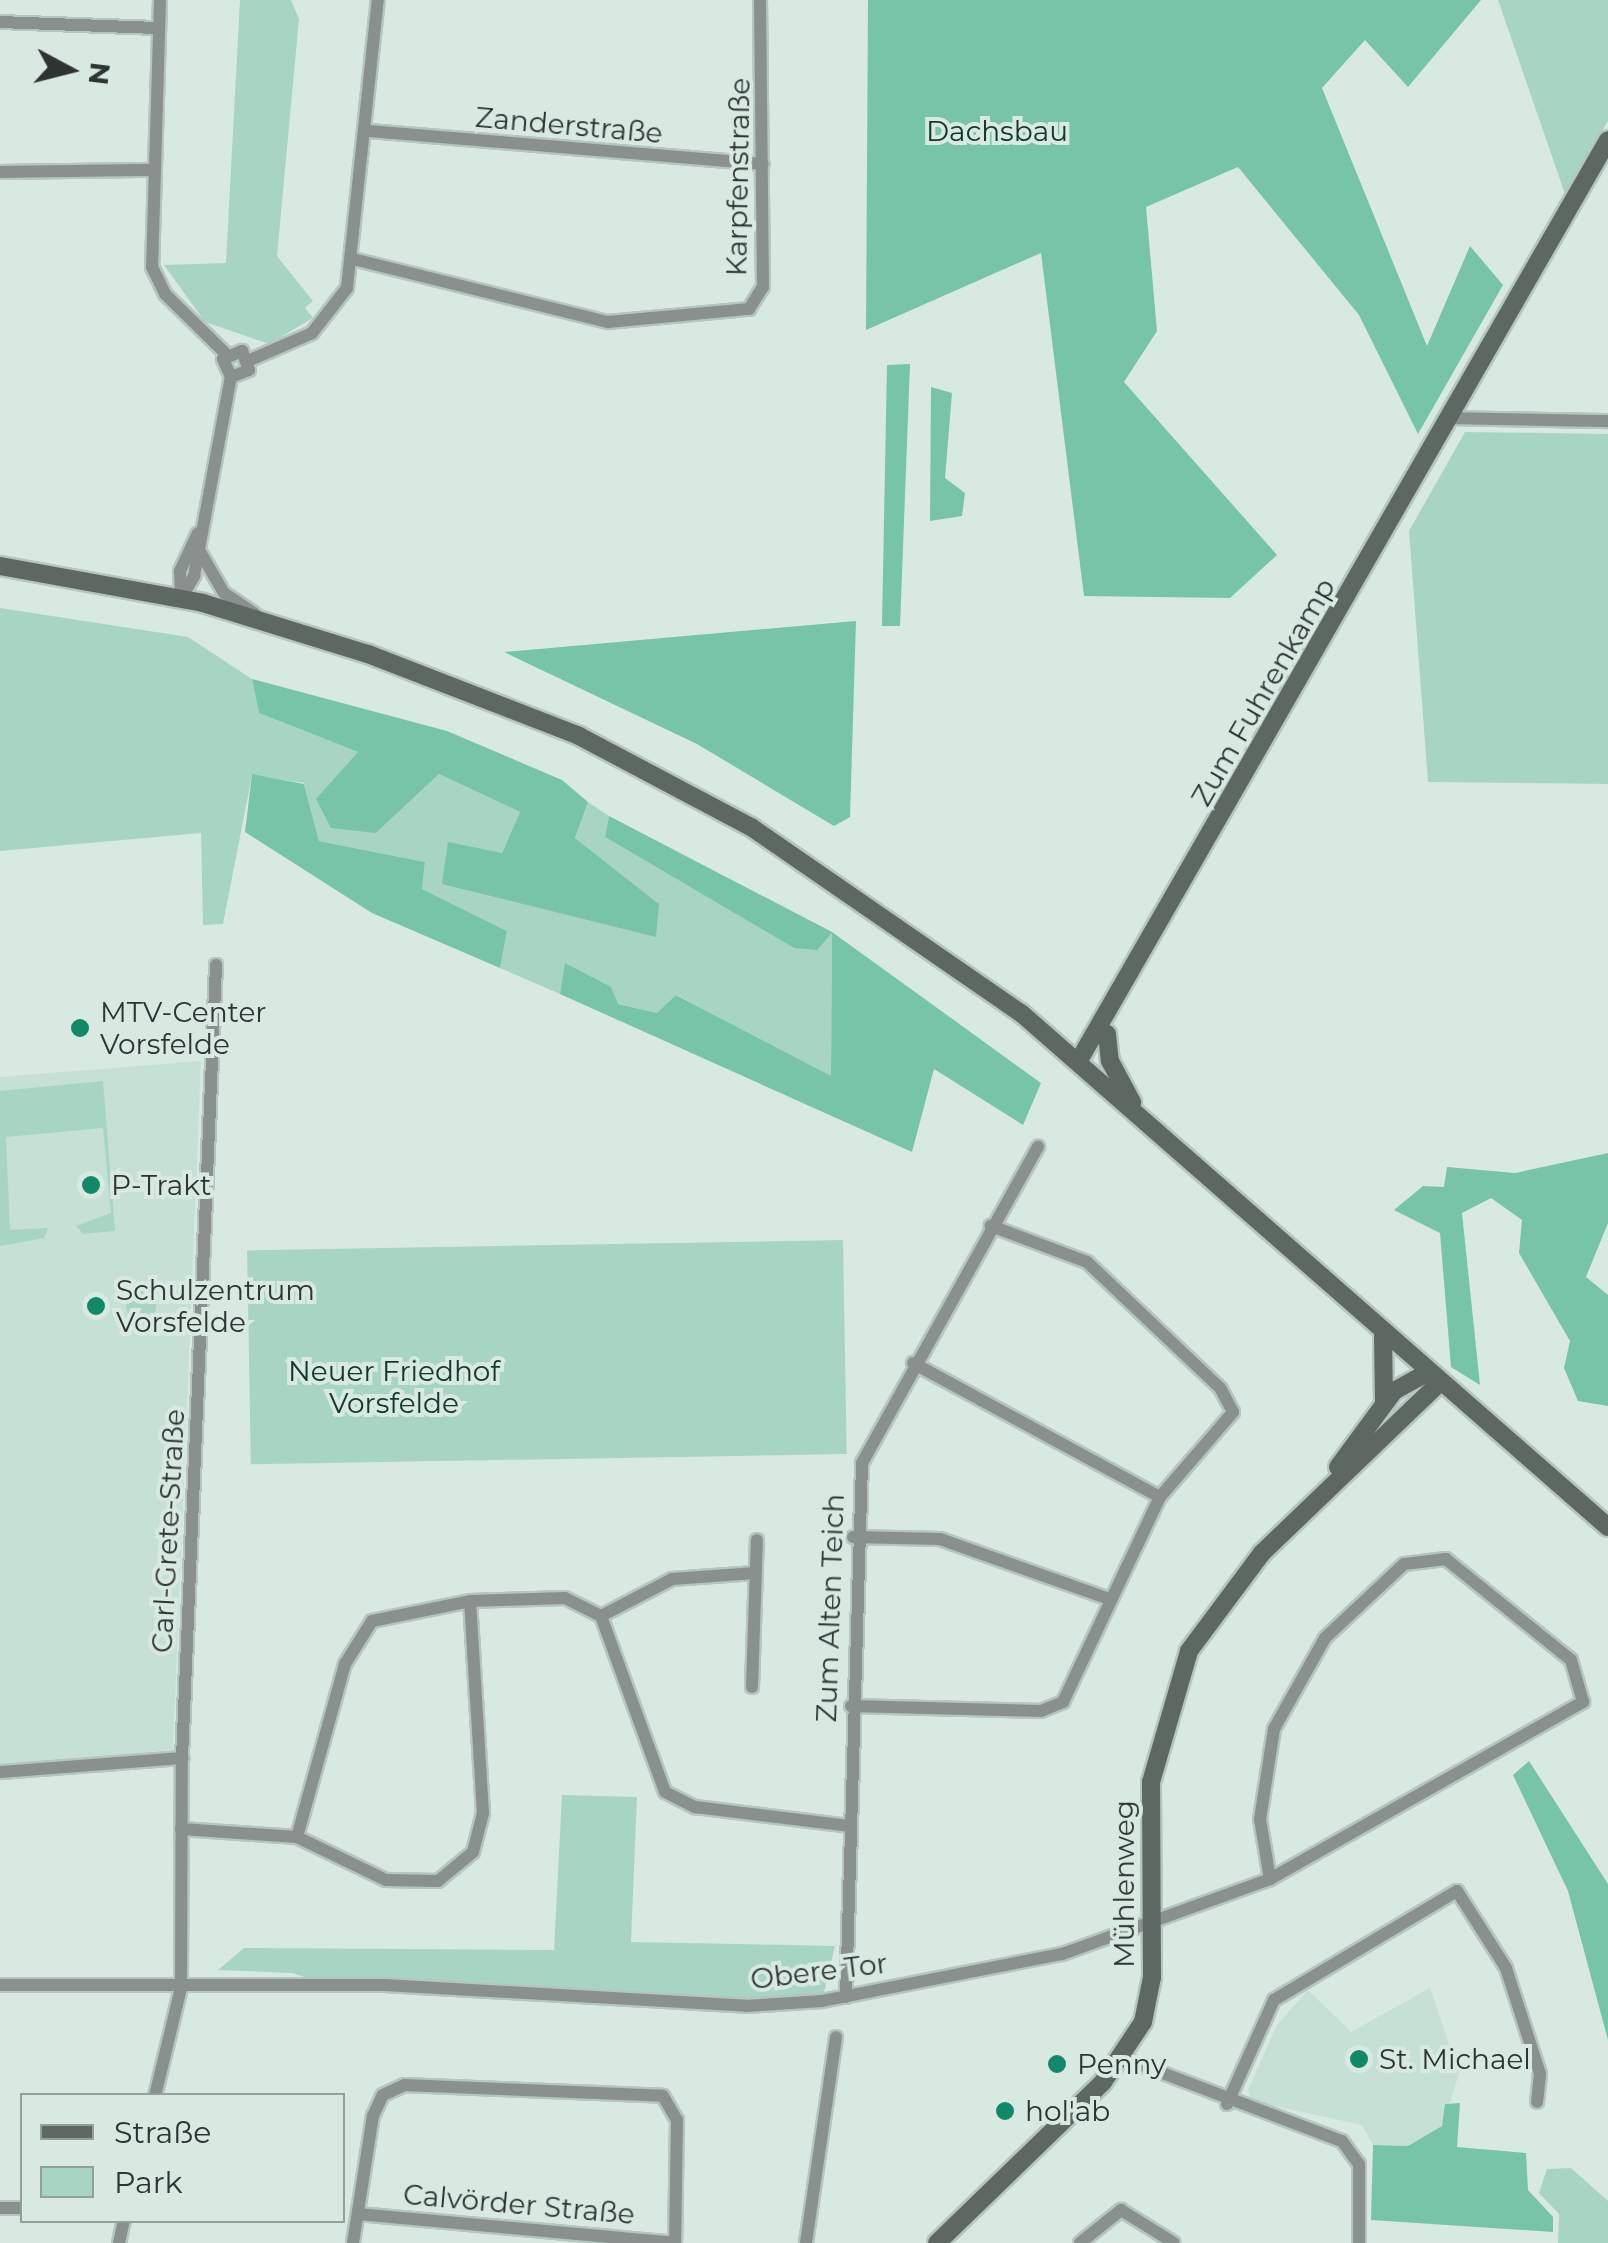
<!DOCTYPE html>
<html>
<head>
<meta charset="utf-8">
<style>
	body { margin:0 }
	#map { position:relative; width:1608px; height:2243px; overflow:hidden; background:#d8e9e2; font-family:Montserrat,sans-serif }
	div>[style] { position:absolute }
	.built>* { inset:0; background:#c6e0d5 }
	.green>* { inset:0; background:#a8d5c3; transform-origin:0 0 }
	.round { border-radius:50% }
	.forest>* { inset:0; background:#78c4a8 }
	.roads { filter:drop-shadow(2px 0 #b6c5bf) drop-shadow(-2px 0 #b6c5bf) drop-shadow(0 2px #b6c5bf) drop-shadow(0 -2px #b6c5bf) }
	.street>* { height:12px; margin:-6px; padding:0 6px; transform-origin:6px; border-radius:6px; background:#89908d }
	.secondary>* { height:18px; margin:-9px; padding:0 9px; transform-origin:9px; border-radius:9px; background:#5d6863 }
	.dots>* { width:28px; height:28px; translate:-50% -50%; box-sizing:border-box; border:5px solid #d8e9e2; border-radius:50% }
	span { translate:-50% -50%; white-space:nowrap; text-align:center; line-height:1.15; -webkit-text-stroke:8px #d8e9e2; paint-order:stroke }
	.street-label { font-size:28px; color:#2d3431 }
	.park-label { font-size:28px; color:#14372b }
	.poi-label { font-size:28px; color:#2d3431 }
	.left { translate:0 -50%; text-align:left }
	.legend { position:absolute; left:20px; top:2093px; width:325px; height:130px; box-sizing:border-box; background:#d8e9e2; border:2px solid #94a19b; margin:0; padding:12px 18px; list-style:none; font-size:30px; color:#2d3431 }
	.legend li { display:flex; align-items:center; gap:20px; height:50px }
	.legend b { width:50px; border:2px solid #94a19b }
	.north { position:absolute; left:20px; top:20px; width:100px; height:100px; -webkit-text-stroke:8px #d8e9e2; paint-order:stroke; rotate:97deg; font-size:28px; font-weight:700; line-height:40px; text-align:center; color:#2d3431 }
	.north::after { content:''; display:block; margin:auto; width:35px; height:45px; background:#2d3431; clip-path:polygon(50% 0,100% 100%,50% 72%,0 100%) }
</style>
</head>
<body>
<div id="map">
	<div class="built">
		<div style="clip-path:polygon(201px 1061px,173px 1750px,0 1765px,0 1077px)"></div>
		<div style="clip-path:polygon(1430px 1988px,1459px 2074px,1442px 2126px,1408px 2146px,1373px 2145px,1362px 2125px,1252px 2101px,1248px 2090px,1277px 2025px,1308px 1990px,1351px 2032px)"></div>
	</div>
	<div class="green">
		<div style="clip-path:polygon(240px 0,291px 0,299px 19px,277px 256px,313px 301px,305px 308px,313px 318px,269px 344px,205px 322px,164px 265px,226px 263px)"></div>
		<div style="clip-path:polygon(1498px 0,1608px 0,1608px 121px,1565px 194px)"></div>
		<div style="clip-path:polygon(1465px 432px,1608px 434px,1608px 784px,1428px 782px,1409px 531px)"></div>
		<div style="clip-path:polygon(0 608px,188px 637px,252px 679px,259px 713px,358px 752px,376px 833px,439px 774px,520px 812px,502px 853px,659px 904px,575px 838px,588px 802px,609px 816px,605px 837px,794px 948px,832px 932px,831px 1077px,677px 995px,657px 1013px,618px 1004px,566px 963px,560px 994px,500px 968px,507px 931px,422px 889px,425px 862px,319px 841px,304px 783px,252px 775px,223px 924px,203px 925px,201px 833px,0 851px)"></div>
		<div style="clip-path:polygon(103px 1081px,115px 1231px,83px 1234px,76px 1226px,111px 1213px,103px 1128px,6px 1137px,10px 1230px,48px 1228px,44px 1238px,0 1246px,0 1091px)"></div>
		<div style="left:843px;top:1240px;width:214px;height:596px;rotate:89deg"></div>
		<div class="round" style="left:126px;top:1291px;width:30px;height:30px"></div>
		<div style="clip-path:polygon(562px 1795px,637px 1797px,631px 1942px,835px 1946px,822px 2001px,746px 2006px,327px 1984px,292px 1973px,218px 1970px,244px 1948px,554px 1950px)"></div>
		<div style="clip-path:polygon(1571px 2168px,1608px 2201px,1608px 2243px,1558px 2243px,1559px 2214px,1539px 2193px,1547px 2169px)"></div>
	</div>
	<div class="forest">
		<div style="clip-path:polygon(868px 0,1481px 0,1408px 87px,1365px 40px,1322px 88px,1427px 346px,1470px 246px,1503px 285px,1418px 434px,1359px 315px,1238px 167px,1146px 207px,1157px 331px,1124px 382px,1277px 555px,1230px 598px,1084px 596px,1041px 253px,866px 330px)"></div>
		<div style="clip-path:polygon(910px 364px,900px 626px,882px 626px,887px 365px)"></div>
		<div style="clip-path:polygon(931px 387px,952px 393px,945px 478px,965px 493px,962px 516px,930px 521px)"></div>
		<div style="clip-path:polygon(856px 621px,850px 817px,834px 826px,697px 744px,504px 652px)"></div>
		<div style="clip-path:polygon(252px 679px,447px 731px,562px 780px,588px 802px,575px 838px,659px 904px,656px 937px,442px 884px,448px 842px,502px 853px,520px 812px,439px 774px,376px 833px,331px 828px,316px 799px,358px 752px,259px 713px)"></div>
		<div style="clip-path:polygon(252px 774px,304px 784px,319px 841px,425px 862px,422px 889px,507px 931px,500px 968px,372px 913px,245px 832px)"></div>
		<div style="clip-path:polygon(609px 816px,832px 932px,1041px 1083px,1023px 1125px,934px 1069px,912px 1152px,560px 994px,565px 963px,611px 987px,618px 1004px,657px 1013px,676px 995px,831px 1076px,832px 933px,817px 950px,794px 948px,605px 837px)"></div>
		<div style="clip-path:polygon(1608px 1153px,1608px 1223px,1586px 1277px,1608px 1295px,1608px 1406px,1578px 1401px,1564px 1368px,1570px 1341px,1519px 1253px,1522px 1220px,1491px 1198px,1462px 1213px,1480px 1385px,1451px 1367px,1440px 1233px,1394px 1210px,1423px 1186px,1444px 1187px,1447px 1167px,1515px 1173px)"></div>
		<div style="clip-path:polygon(1529px 1761px,1608px 1884px,1608px 2040px,1568px 1891px,1513px 1775px)"></div>
		<div style="clip-path:polygon(1460px 2103px,1457px 2147px,1526px 2153px,1528px 2190px,1553px 2217px,1553px 2232px,1371px 2220px,1373px 2145px,1408px 2146px,1442px 2126px,1445px 2104px)"></div>
	</div>
	<div class="roads">
		<div class="street">
			<div style="left:160px;top:0;width:267px;rotate:91.7deg"></div>
			<div style="left:152px;top:267px;width:30px;rotate:64deg"></div>
			<div style="left:165px;top:294px;width:86px;rotate:44.5deg"></div>
			<div style="left:0;top:22px;width:159px;rotate:2.2deg"></div>
			<div style="left:369px;top:131px;width:395px;rotate:4.8deg"></div>
			<div style="left:0;top:172px;width:152px;rotate:-0.8deg"></div>
			<div style="left:357px;top:260px;width:259px;rotate:13.9deg"></div>
			<div style="left:608px;top:322px;width:142px;rotate:-5.3deg"></div>
			<div style="left:749px;top:309px;width:26px;rotate:-58deg"></div>
			<div style="left:763px;top:287px;width:287px;rotate:-90.6deg"></div>
			<div style="left:250px;top:360px;width:68px;rotate:-23.5deg"></div>
			<div style="left:312px;top:333px;width:57px;rotate:-52.1deg"></div>
			<div style="left:347px;top:288px;width:290px;rotate:-83.9deg"></div>
			<div style="left:1451px;top:418px;width:157px;rotate:1.1deg"></div>
			<div style="left:199px;top:550px;width:50px;rotate:59.8deg"></div>
			<div style="left:224px;top:593px;width:37px;rotate:34deg"></div>
			<div style="left:181px;top:598px;width:26px;rotate:-59deg"></div>
			<div style="left:194px;top:576px;width:202px;rotate:-79.5deg"></div>
			<div style="left:231px;top:377px;width:20px;rotate:-114deg"></div>
			<div style="left:223px;top:359px;width:21px;rotate:-23deg"></div>
			<div style="left:242px;top:351px;width:20px;rotate:70deg"></div>
			<div style="left:249px;top:370px;width:19px;rotate:159deg"></div>
			<div style="left:181px;top:598px;width:27px;rotate:-92deg"></div>
			<div style="left:180px;top:571px;width:42px;rotate:-64.7deg"></div>
			<div style="left:913px;top:1363px;width:281px;rotate:28.5deg"></div>
			<div style="left:853px;top:1537px;width:87px;rotate:1.3deg"></div>
			<div style="left:940px;top:1539px;width:177px;rotate:19.5deg"></div>
			<div style="left:601px;top:1616px;width:80px;rotate:-27.5deg"></div>
			<div style="left:672px;top:1579px;width:83px;rotate:-4.1deg"></div>
			<div style="left:752px;top:1687px;width:147px;rotate:-88.1deg"></div>
			<div style="left:851px;top:1706px;width:190px;rotate:1.5deg"></div>
			<div style="left:1041px;top:1711px;width:24px;rotate:-22deg"></div>
			<div style="left:1063px;top:1702px;width:227px;rotate:-64.7deg"></div>
			<div style="left:1160px;top:1497px;width:112px;rotate:-49.3deg"></div>
			<div style="left:1233px;top:1412px;width:27px;rotate:-118deg"></div>
			<div style="left:1220px;top:1388px;width:183px;rotate:-136.5deg"></div>
			<div style="left:1087px;top:1262px;width:103px;rotate:-159.4deg"></div>
			<div style="left:0;top:1772px;width:183px;rotate:-4.4deg"></div>
			<div style="left:181px;top:1829px;width:116px;rotate:3.9deg"></div>
			<div style="left:297px;top:1837px;width:99px;rotate:25.8deg"></div>
			<div style="left:386px;top:1880px;width:52px;rotate:1.1deg"></div>
			<div style="left:438px;top:1881px;width:45px;rotate:-39.6deg"></div>
			<div style="left:473px;top:1852px;width:40px;rotate:-75.6deg"></div>
			<div style="left:483px;top:1813px;width:212px;rotate:-93.5deg"></div>
			<div style="left:297px;top:1837px;width:180px;rotate:-74.5deg"></div>
			<div style="left:345px;top:1664px;width:51px;rotate:-57.9deg"></div>
			<div style="left:372px;top:1621px;width:100px;rotate:-11.5deg"></div>
			<div style="left:470px;top:1601px;width:95px;rotate:-1.8deg"></div>
			<div style="left:565px;top:1598px;width:40px;rotate:26.6deg"></div>
			<div style="left:601px;top:1616px;width:187px;rotate:70deg"></div>
			<div style="left:665px;top:1792px;width:34px;rotate:27deg"></div>
			<div style="left:695px;top:1807px;width:155px;rotate:7deg"></div>
			<div style="left:0;top:1985px;width:385px"></div>
			<div style="left:385px;top:1985px;width:362px;rotate:3.3deg"></div>
			<div style="left:746px;top:2006px;width:76px;rotate:-3.8deg"></div>
			<div style="left:822px;top:2001px;width:245px;rotate:-11.1deg"></div>
			<div style="left:1062px;top:1954px;width:221px;rotate:-19.8deg"></div>
			<div style="left:1270px;top:1879px;width:360px;rotate:-29.5deg"></div>
			<div style="left:1583px;top:1702px;width:44px;rotate:-105.9deg"></div>
			<div style="left:1571px;top:1660px;width:161px;rotate:-141.1deg"></div>
			<div style="left:1446px;top:1559px;width:42px;rotate:173.2deg"></div>
			<div style="left:1404px;top:1564px;width:108px;rotate:136.9deg"></div>
			<div style="left:1325px;top:1638px;width:104px;rotate:119.3deg"></div>
			<div style="left:1274px;top:1729px;width:91px;rotate:98.8deg"></div>
			<div style="left:1260px;top:1819px;width:61px;rotate:80.5deg"></div>
			<div style="left:846px;top:1997px;width:534px;rotate:-88.28deg"></div>
			<div style="left:862px;top:1463px;width:362px;rotate:-60.9deg"></div>
			<div style="left:1123px;top:2058px;width:234px;rotate:20.8deg"></div>
			<div style="left:1342px;top:2141px;width:29px;rotate:54deg"></div>
			<div style="left:1359px;top:2164px;width:79px;rotate:90deg"></div>
			<div style="left:155px;top:2096px;width:111px;rotate:-76.5deg"></div>
			<div style="left:181px;top:1988px;width:230px;rotate:-89.8deg"></div>
			<div style="left:182px;top:1758px;width:794px;rotate:-87.54deg"></div>
			<div style="left:1227px;top:2104px;width:114px;rotate:-65.7deg"></div>
			<div style="left:1274px;top:2000px;width:213px;rotate:-30.8deg"></div>
			<div style="left:1457px;top:1891px;width:91px;rotate:57.5deg"></div>
			<div style="left:1506px;top:1968px;width:111px;rotate:72.2deg"></div>
			<div style="left:1540px;top:2074px;width:28px;rotate:96deg"></div>
			<div style="left:0;top:2208px;width:22px"></div>
			<div style="left:358px;top:2214px;width:318px;rotate:5.2deg"></div>
			<div style="left:119px;top:2243px;width:24px;rotate:-78deg"></div>
			<div style="left:353px;top:2243px;width:129px;rotate:-81.1deg"></div>
			<div style="left:373px;top:2116px;width:23px;rotate:-65deg"></div>
			<div style="left:383px;top:2095px;width:23px;rotate:-25deg"></div>
			<div style="left:404px;top:2085px;width:259px;rotate:2.4deg"></div>
			<div style="left:663px;top:2096px;width:28px;rotate:60deg"></div>
			<div style="left:677px;top:2120px;width:123px;rotate:90.9deg"></div>
			<div style="left:806px;top:2243px;width:208px;rotate:-81.7deg"></div>
			<div style="left:1080px;top:2243px;width:53px;rotate:-38.8deg"></div>
			<div style="left:1121px;top:2210px;width:62px;rotate:31.9deg"></div>
		</div>
		<div class="secondary">
			<div style="left:0;top:566px;width:206px;rotate:10.3deg"></div>
			<div style="left:203px;top:603px;width:173px;rotate:17.2deg"></div>
			<div style="left:368px;top:654px;width:226px;rotate:21.2deg"></div>
			<div style="left:579px;top:736px;width:195px;rotate:27.9deg"></div>
			<div style="left:751px;top:827px;width:328px;rotate:34.6deg"></div>
			<div style="left:1021px;top:1013px;width:780px;rotate:41.21deg"></div>
			<div style="left:1107px;top:1034px;width:27px;rotate:84deg"></div>
			<div style="left:1110px;top:1061px;width:47px;rotate:61.8deg"></div>
			<div style="left:1078px;top:1062px;width:1063px;rotate:-60.11deg"></div>
			<div style="left:1383px;top:1337px;width:66px;rotate:89.1deg"></div>
			<div style="left:1338px;top:1467px;width:94px;rotate:-53.6deg"></div>
			<div style="left:1394px;top:1391px;width:35px;rotate:-29deg"></div>
			<div style="left:937px;top:2243px;width:231px;rotate:-44.1deg"></div>
			<div style="left:1103px;top:2082px;width:72px;rotate:-56.3deg"></div>
			<div style="left:1143px;top:2022px;width:46px;rotate:-78.7deg"></div>
			<div style="left:1152px;top:1977px;width:195px;rotate:-90.3deg"></div>
			<div style="left:1151px;top:1782px;width:136px;rotate:-73.8deg"></div>
			<div style="left:1189px;top:1651px;width:122px;rotate:-53.3deg"></div>
			<div style="left:1262px;top:1553px;width:243px;rotate:-43.8deg"></div>
		</div>
	</div>
	<div class="dots">
		<div style="left:80px;top:1028px;background:#138869"></div>
		<div style="left:91px;top:1185px;background:#138869"></div>
		<div style="left:96px;top:1306px;background:#138869"></div>
		<div style="left:1359px;top:2059px;background:#138869"></div>
		<div style="left:1057px;top:2064px;background:#138869"></div>
		<div style="left:1005px;top:2111px;background:#138869"></div>
	</div>
	<div class="street-label">
		<span style="left:569px;top:125px;rotate:5deg">Zanderstraße</span>
		<span style="left:738px;top:177px;rotate:-89deg">Karpfenstraße</span>
		<span style="left:1263px;top:692px;rotate:-60deg">Zum Fuhrenkamp</span>
		<span style="left:168px;top:1531px;rotate:-87deg">Carl-Grete-Straße</span>
		<span style="left:830px;top:1608px;rotate:-88deg">Zum Alten Teich</span>
		<span style="left:1124px;top:1884px;rotate:-90deg">Mühlenweg</span>
		<span style="left:819px;top:1971px;rotate:-7deg">Obere Tor</span>
		<span style="left:519px;top:2204px;rotate:5deg">Calvörder Straße</span>
	</div>
	<div class="park-label">
		<span style="left:997px;top:131px">Dachsbau</span>
		<span style="left:394px;top:1387px">Neuer Friedhof<br>Vorsfelde</span>
	</div>
	<div class="poi-label">
		<span class="left" style="left:100px;top:1028px">MTV-Center<br>Vorsfelde</span>
		<span class="left" style="left:111px;top:1185px">P-Trakt</span>
		<span class="left" style="left:116px;top:1306px">Schulzentrum<br>Vorsfelde</span>
		<span class="left" style="left:1379px;top:2059px">St. Michael</span>
		<span class="left" style="left:1077px;top:2064px">Penny</span>
		<span class="left" style="left:1025px;top:2111px">hol'ab</span>
	</div>
	<ul class="legend">
	<li><b style="height:12px;background:#5d6863"></b>Straße</li>
	<li><b style="height:28px;background:#a8d5c3"></b>Park</li>
	</ul>
	<div class="north">N</div>
</div>
</body>
</html>
